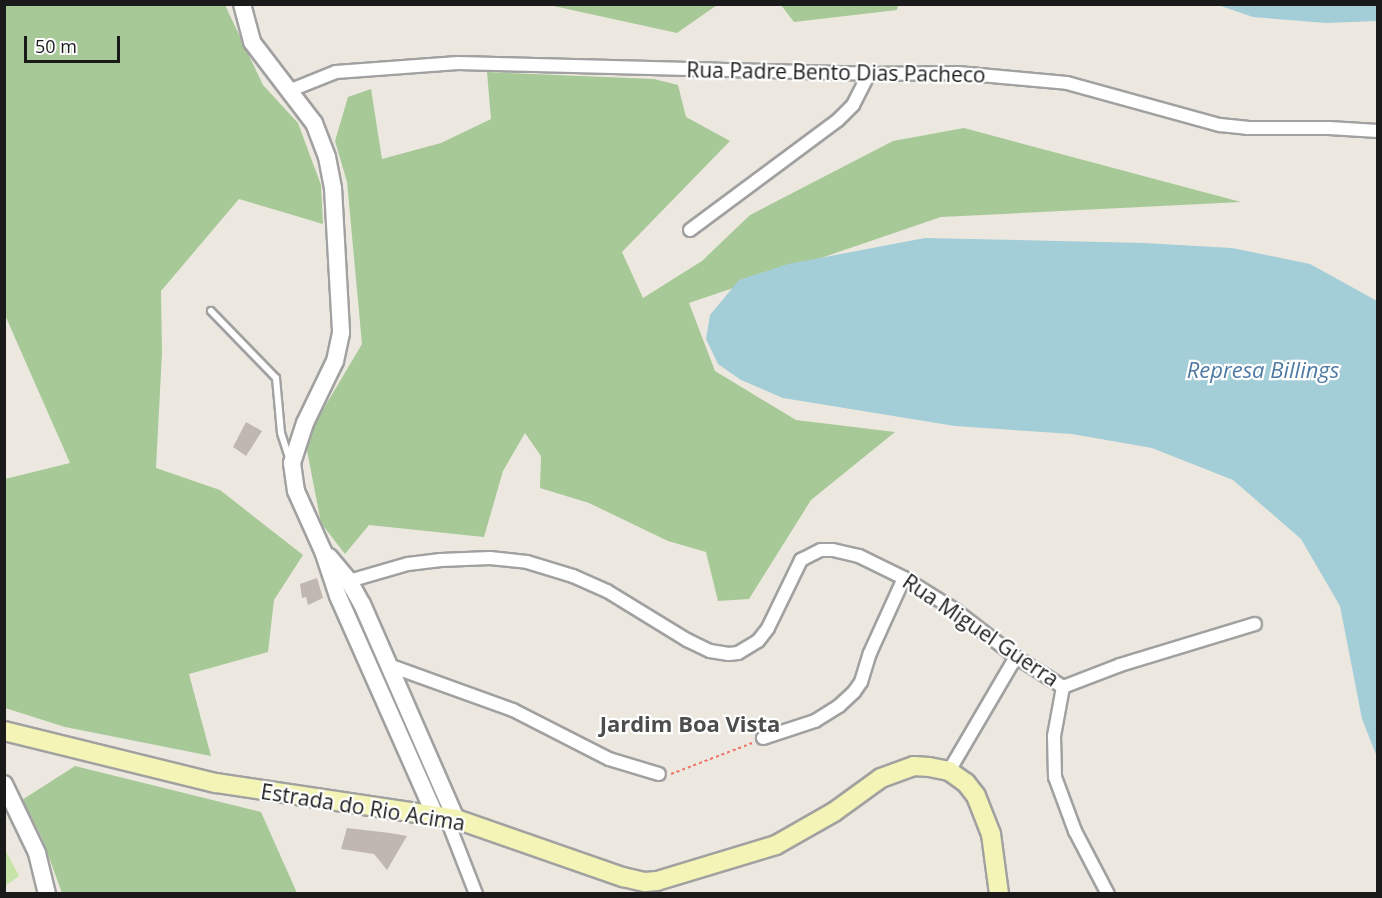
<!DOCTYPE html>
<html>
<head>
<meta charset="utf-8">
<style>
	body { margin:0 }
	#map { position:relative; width:1382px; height:898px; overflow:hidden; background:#ece8e0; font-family:"Open Sans",sans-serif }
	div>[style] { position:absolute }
	.grass>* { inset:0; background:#c7e4a8 }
	.forest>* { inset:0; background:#a7c997 }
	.water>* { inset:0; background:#a3cdd7 }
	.building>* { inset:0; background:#c0b7b0 }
	.path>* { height:2px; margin-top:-1px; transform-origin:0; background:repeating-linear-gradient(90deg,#f0776d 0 3px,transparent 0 6px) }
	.roads { filter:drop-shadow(2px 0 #a1a1a1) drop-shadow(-2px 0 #a1a1a1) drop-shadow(0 2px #a1a1a1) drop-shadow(0 -2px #a1a1a1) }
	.service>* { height:6px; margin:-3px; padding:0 3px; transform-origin:3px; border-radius:3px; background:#fff }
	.minor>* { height:12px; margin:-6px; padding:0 6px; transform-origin:6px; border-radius:6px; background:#fff }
	.tertiary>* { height:16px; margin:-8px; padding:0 8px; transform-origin:8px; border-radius:8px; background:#fff }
	.secondary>* { height:18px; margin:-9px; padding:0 9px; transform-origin:9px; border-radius:9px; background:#f3f4b5 }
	span { translate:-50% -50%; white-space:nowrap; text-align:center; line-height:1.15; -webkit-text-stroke:4.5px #fff; paint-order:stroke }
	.street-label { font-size:21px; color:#1a1a1a }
	.water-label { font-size:22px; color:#4e7aa3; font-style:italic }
	.neighbourhood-label { font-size:22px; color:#4d4d4d; font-weight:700 }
	.frame { position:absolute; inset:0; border:6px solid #1a1a1a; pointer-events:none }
	.scale { position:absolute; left:24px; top:36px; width:96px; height:27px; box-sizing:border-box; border:3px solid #1a1a1a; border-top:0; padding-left:8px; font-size:18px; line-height:21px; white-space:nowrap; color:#1a1a1a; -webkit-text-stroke:4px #fff; paint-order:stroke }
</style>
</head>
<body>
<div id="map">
	<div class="grass">
		<div style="clip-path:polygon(4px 847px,19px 876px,5px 886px,4px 886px)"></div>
	</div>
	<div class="forest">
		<div style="clip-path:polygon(5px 4px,225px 5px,263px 85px,298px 123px,321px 185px,323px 224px,239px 199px,161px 291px,162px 353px,156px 468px,220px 490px,303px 555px,274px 600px,268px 652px,189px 674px,211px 756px,65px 727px,5px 708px,5px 479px,70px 463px,5px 315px)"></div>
		<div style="clip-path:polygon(549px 5px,717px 5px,677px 33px)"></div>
		<div style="clip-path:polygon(781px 5px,898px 5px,897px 10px,794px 22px)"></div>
		<div style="clip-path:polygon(487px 72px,654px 79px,678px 85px,686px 117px,730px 141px,622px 252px,643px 298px,702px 261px,750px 215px,893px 141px,964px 128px,1241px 202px,941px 217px,689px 303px,715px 371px,796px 420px,895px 432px,811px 500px,749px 599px,718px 601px,706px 552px,668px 541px,589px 503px,540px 488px,541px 456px,525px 433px,503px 471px,484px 537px,369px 525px,345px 554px,321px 523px,305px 440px,362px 344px,347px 182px,335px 141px,348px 97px,371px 89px,382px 159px,441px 143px,491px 119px)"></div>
		<div style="clip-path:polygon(75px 766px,261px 812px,297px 893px,62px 893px,42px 838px,22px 800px)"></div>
	</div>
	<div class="water">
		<div style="clip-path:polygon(1218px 5px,1377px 5px,1377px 21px,1326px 23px,1253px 17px)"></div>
		<div style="clip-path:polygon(925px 238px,1144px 243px,1232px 248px,1310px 264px,1377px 301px,1377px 757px,1362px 719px,1340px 606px,1301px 539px,1233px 480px,1152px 448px,1072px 434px,955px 426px,783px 398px,741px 380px,718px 364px,706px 339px,710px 315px,739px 280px,788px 264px)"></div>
	</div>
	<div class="building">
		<div style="clip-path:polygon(246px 422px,262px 431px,246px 456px,233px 447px)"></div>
		<div style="clip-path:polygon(317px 578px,323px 598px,308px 605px,306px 597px,302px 598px,300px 584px)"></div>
		<div style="clip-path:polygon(347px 828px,390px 833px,407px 836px,387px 870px,374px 854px,341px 849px)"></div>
	</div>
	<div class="path">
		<div style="left:671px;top:774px;width:87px;rotate:-20.9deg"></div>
	</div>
	<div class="roads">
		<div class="service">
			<div style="left:211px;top:311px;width:93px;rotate:45.9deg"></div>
			<div style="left:276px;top:378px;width:55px;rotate:84.8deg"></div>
			<div style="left:281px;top:433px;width:28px;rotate:72deg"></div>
		</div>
		<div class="minor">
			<div style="left:291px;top:90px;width:48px;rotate:-21.8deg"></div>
			<div style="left:336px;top:72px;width:122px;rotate:-4.2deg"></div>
			<div style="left:458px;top:63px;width:411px;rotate:1.5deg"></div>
			<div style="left:869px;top:74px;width:89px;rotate:-0.6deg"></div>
			<div style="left:958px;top:73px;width:109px;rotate:5.2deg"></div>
			<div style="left:1067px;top:83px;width:159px;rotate:15.4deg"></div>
			<div style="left:1220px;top:125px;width:27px;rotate:6deg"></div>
			<div style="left:1247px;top:128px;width:82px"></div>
			<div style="left:1329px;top:128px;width:49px;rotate:3.5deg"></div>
			<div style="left:690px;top:230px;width:184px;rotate:-36.6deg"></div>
			<div style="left:838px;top:120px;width:21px;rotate:-45deg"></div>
			<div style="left:853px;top:105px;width:35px;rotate:-63deg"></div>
			<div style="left:349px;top:581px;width:61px;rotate:-16.1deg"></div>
			<div style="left:408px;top:564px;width:33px;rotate:-7deg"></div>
			<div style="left:441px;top:560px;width:49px;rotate:-2.3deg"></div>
			<div style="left:490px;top:558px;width:37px;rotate:6deg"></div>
			<div style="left:527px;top:562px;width:48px;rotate:16.9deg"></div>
			<div style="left:573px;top:576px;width:37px;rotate:24deg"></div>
			<div style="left:607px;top:591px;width:94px;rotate:31.5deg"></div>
			<div style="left:687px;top:640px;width:25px;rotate:26deg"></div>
			<div style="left:710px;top:651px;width:19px;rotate:9deg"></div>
			<div style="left:729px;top:654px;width:9px;rotate:-6deg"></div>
			<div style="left:738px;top:653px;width:23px;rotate:-31deg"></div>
			<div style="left:758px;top:641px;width:16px;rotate:-52deg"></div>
			<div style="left:768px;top:628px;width:76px;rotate:-64.1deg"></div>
			<div style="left:801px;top:560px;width:22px;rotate:-27deg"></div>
			<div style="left:821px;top:550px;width:12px"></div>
			<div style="left:833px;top:550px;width:27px;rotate:13deg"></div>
			<div style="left:859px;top:556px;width:50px;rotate:26.1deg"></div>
			<div style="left:904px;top:578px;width:60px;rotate:32.1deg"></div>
			<div style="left:955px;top:610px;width:77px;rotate:37.6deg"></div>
			<div style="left:1016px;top:657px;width:56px;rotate:32.6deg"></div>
			<div style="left:391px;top:666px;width:130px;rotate:19.8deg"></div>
			<div style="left:513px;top:710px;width:108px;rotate:27deg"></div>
			<div style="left:609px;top:759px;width:52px;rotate:16.7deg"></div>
			<div style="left:1063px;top:687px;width:50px;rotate:100.4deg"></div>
			<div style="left:1054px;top:736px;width:41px;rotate:88.6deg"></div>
			<div style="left:1055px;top:777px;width:58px;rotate:69.7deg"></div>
			<div style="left:1075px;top:831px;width:71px;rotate:62.4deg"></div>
			<div style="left:1063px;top:687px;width:61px;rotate:-21.1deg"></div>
			<div style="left:1120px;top:665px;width:141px;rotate:-16.9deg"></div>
			<div style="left:763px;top:738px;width:55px;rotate:-18.1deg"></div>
			<div style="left:815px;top:721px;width:28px;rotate:-32deg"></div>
			<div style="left:839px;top:706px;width:21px;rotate:-43deg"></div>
			<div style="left:854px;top:692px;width:12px;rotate:-55deg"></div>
			<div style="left:861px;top:682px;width:30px;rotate:-73deg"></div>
			<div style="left:870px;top:653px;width:82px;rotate:-65.6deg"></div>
			<div style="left:949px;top:771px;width:132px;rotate:-59.6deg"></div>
			<div style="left:446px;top:817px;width:83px;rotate:68.7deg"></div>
		</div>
		<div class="tertiary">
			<div style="left:242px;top:4px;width:39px;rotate:75deg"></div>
			<div style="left:252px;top:42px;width:102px;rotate:52.6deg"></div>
			<div style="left:314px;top:123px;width:36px;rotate:69deg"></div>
			<div style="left:327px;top:157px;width:32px;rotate:79deg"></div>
			<div style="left:333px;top:188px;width:145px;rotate:86.8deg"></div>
			<div style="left:341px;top:333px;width:29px;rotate:102deg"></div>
			<div style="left:335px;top:361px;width:69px;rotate:115.8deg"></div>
			<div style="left:305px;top:423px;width:42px;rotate:108deg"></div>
			<div style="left:292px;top:463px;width:28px;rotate:82deg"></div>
			<div style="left:296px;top:491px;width:66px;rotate:65.8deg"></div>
			<div style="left:323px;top:551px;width:47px;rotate:71.6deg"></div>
			<div style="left:338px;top:596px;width:240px;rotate:66.1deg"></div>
			<div style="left:329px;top:557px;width:31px;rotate:50deg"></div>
			<div style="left:349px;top:581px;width:26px;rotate:61deg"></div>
			<div style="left:362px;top:604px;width:235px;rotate:66.4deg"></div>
			<div style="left:4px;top:784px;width:76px;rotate:64.4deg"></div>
			<div style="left:37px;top:853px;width:42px;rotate:76.3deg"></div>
		</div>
		<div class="secondary">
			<div style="left:4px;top:731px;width:218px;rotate:13.8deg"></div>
			<div style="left:216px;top:783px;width:243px;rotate:8.5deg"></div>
			<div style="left:456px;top:819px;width:177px;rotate:19.2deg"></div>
			<div style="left:623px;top:877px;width:23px;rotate:13deg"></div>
			<div style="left:645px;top:882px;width:12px;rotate:-5deg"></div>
			<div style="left:657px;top:881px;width:124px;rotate:-16.8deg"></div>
			<div style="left:776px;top:845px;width:67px;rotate:-29.6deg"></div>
			<div style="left:834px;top:812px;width:58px;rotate:-35.9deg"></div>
			<div style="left:881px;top:778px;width:35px;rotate:-20deg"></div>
			<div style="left:914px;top:766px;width:15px;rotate:4deg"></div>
			<div style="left:929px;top:767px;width:20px;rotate:11deg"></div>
			<div style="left:949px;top:771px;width:21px;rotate:35deg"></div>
			<div style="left:966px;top:783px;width:16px;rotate:52deg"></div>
			<div style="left:976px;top:796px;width:41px;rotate:68.5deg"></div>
			<div style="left:991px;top:834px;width:61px;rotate:82.4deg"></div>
		</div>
	</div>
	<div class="street-label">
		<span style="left:836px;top:72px;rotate:1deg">Rua Padre Bento Dias Pacheco</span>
		<span style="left:981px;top:630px;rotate:34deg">Rua Miguel Guerra</span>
		<span style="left:363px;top:807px;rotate:9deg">Estrada do Rio Acima</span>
	</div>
	<div class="water-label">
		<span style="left:1263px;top:370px">Represa Billings</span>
	</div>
	<div class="neighbourhood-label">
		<span style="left:690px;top:724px">Jardim Boa Vista</span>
	</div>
	<div class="frame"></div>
	<div class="scale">50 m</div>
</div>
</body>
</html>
